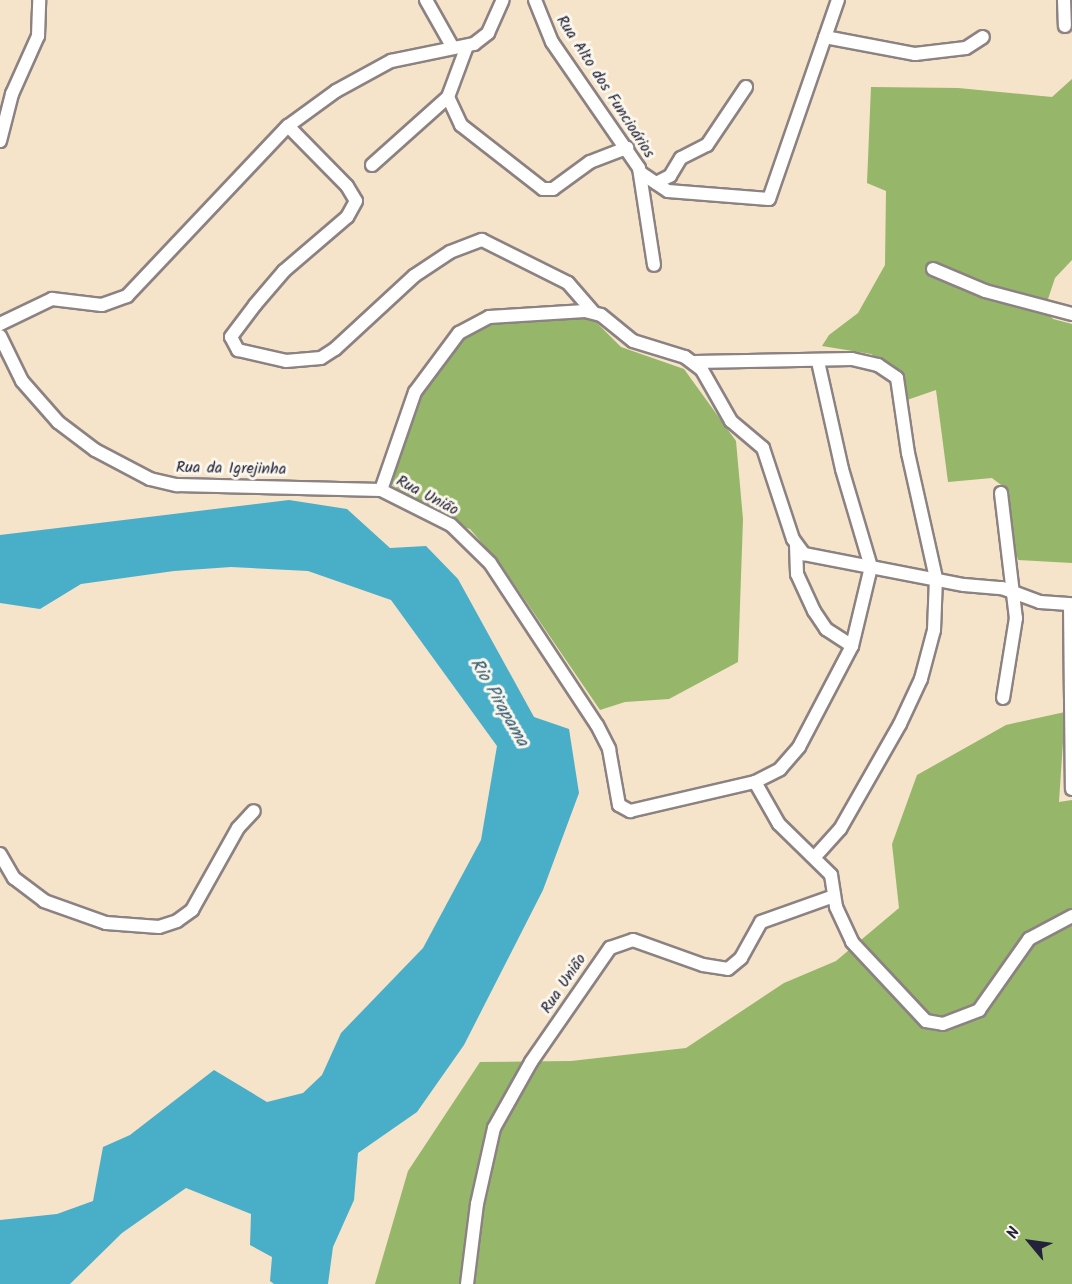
<!DOCTYPE html>
<html>
<head>
<meta charset="utf-8">
<style>
	body { margin:0 }
	#map { position:relative; width:1072px; height:1284px; overflow:hidden; background:#f5e3ca; font-family:Kalam,sans-serif }
	div>[style] { position:absolute }
	.forest>* { inset:0; background:#96b669 }
	.water>* { inset:0; background:#49aec8 }
	.roads { filter:drop-shadow(2px 0 #8c8282) drop-shadow(-2px 0 #8c8282) drop-shadow(0 2px #8c8282) drop-shadow(0 -2px #8c8282) }
	.minor>* { height:12px; margin:-6px; padding:0 6px; transform-origin:6px; border-radius:6px; background:#fff }
	span { translate:-50% -50%; white-space:nowrap; text-align:center; line-height:1.15; -webkit-text-stroke:6px #fbf7ec; paint-order:stroke }
	.street-label { font-size:16px; color:#22223b }
	.water-label { font-size:18px; color:#325a73; font-style:italic }
	.north { position:absolute; left:1000px; top:1212px; width:60px; height:60px; -webkit-text-stroke:4px #fbf7ec; paint-order:stroke; rotate:299deg; font-size:16px; font-weight:700; line-height:24px; text-align:center; color:#22223b }
	.north::after { content:''; display:block; margin:auto; width:21px; height:27px; background:#22223b; clip-path:polygon(50% 0,100% 100%,50% 72%,0 100%) }
</style>
</head>
<body>
<div id="map">
	<div class="forest">
		<div style="clip-path:polygon(1072px 79px,1072px 260px,1055px 278px,1045px 308px,1053px 319px,1072px 324px,1072px 563px,1018px 560px,1012px 539px,1009px 491px,992px 478px,948px 482px,936px 390px,907px 400px,900px 372px,871px 354px,822px 346px,829px 335px,858px 313px,885px 265px,886px 191px,867px 183px,871px 87px,958px 88px,1052px 97px)"></div>
		<div style="clip-path:polygon(585px 311px,621px 347px,684px 369px,736px 441px,743px 519px,738px 662px,669px 699px,625px 702px,600px 710px,504px 569px,470px 529px,439px 519px,384px 479px,429px 369px,468px 326px)"></div>
		<div style="clip-path:polygon(1065px 712px,1059px 802px,1072px 800px,1072px 1284px,375px 1284px,408px 1171px,480px 1062px,571px 1061px,686px 1048px,784px 983px,836px 961px,899px 908px,892px 844px,917px 775px,1006px 725px)"></div>
	</div>
	<div class="water">
		<div style="clip-path:polygon(289px 500px,347px 509px,390px 548px,426px 546px,458px 579px,534px 717px,569px 729px,579px 793px,543px 890px,464px 1045px,417px 1112px,358px 1153px,354px 1200px,333px 1247px,328px 1284px,274px 1284px,270px 1281px,272px 1257px,250px 1245px,251px 1214px,186px 1188px,122px 1233px,70px 1284px,0 1284px,0 1220px,57px 1214px,93px 1201px,103px 1147px,130px 1135px,214px 1070px,267px 1102px,303px 1093px,322px 1075px,341px 1033px,423px 948px,481px 840px,497px 746px,391px 600px,308px 571px,231px 567px,174px 571px,81px 584px,40px 609px,0 603px,0 535px)"></div>
	</div>
	<div class="roads">
		<div class="minor">
			<div style="left:426px;top:0;width:55px;rotate:60.6deg"></div>
			<div style="left:535px;top:0;width:45px;rotate:68deg"></div>
			<div style="left:552px;top:42px;width:153px;rotate:55.4deg"></div>
			<div style="left:639px;top:168px;width:98px;rotate:81.2deg"></div>
			<div style="left:1064px;top:0;width:26px;rotate:88deg"></div>
			<div style="left:825px;top:37px;width:92px;rotate:10.7deg"></div>
			<div style="left:915px;top:54px;width:51px;rotate:-6.7deg"></div>
			<div style="left:966px;top:48px;width:20px;rotate:-33deg"></div>
			<div style="left:448px;top:97px;width:31px;rotate:65deg"></div>
			<div style="left:461px;top:125px;width:104px;rotate:38deg"></div>
			<div style="left:543px;top:189px;width:10px"></div>
			<div style="left:553px;top:189px;width:46px;rotate:-36.1deg"></div>
			<div style="left:590px;top:162px;width:40px;rotate:-21deg"></div>
			<div style="left:288px;top:126px;width:84px;rotate:45.5deg"></div>
			<div style="left:347px;top:186px;width:17px;rotate:59deg"></div>
			<div style="left:356px;top:201px;width:18px;rotate:119deg"></div>
			<div style="left:347px;top:217px;width:83px;rotate:139.4deg"></div>
			<div style="left:284px;top:271px;width:45px;rotate:130.5deg"></div>
			<div style="left:255px;top:305px;width:40px;rotate:127deg"></div>
			<div style="left:231px;top:337px;width:15px;rotate:62deg"></div>
			<div style="left:238px;top:350px;width:49px;rotate:12.9deg"></div>
			<div style="left:286px;top:361px;width:35px;rotate:-5deg"></div>
			<div style="left:321px;top:358px;width:17px;rotate:-33deg"></div>
			<div style="left:335px;top:349px;width:108px;rotate:-42.7deg"></div>
			<div style="left:414px;top:276px;width:43px;rotate:-33.7deg"></div>
			<div style="left:450px;top:252px;width:34px;rotate:-21deg"></div>
			<div style="left:482px;top:240px;width:96px;rotate:26.6deg"></div>
			<div style="left:568px;top:283px;width:38px;rotate:49deg"></div>
			<div style="left:0;top:141px;width:49px;rotate:-75.7deg"></div>
			<div style="left:12px;top:94px;width:64px;rotate:-65.9deg"></div>
			<div style="left:38px;top:36px;width:36px;rotate:-88deg"></div>
			<div style="left:372px;top:165px;width:102px;rotate:-41.8deg"></div>
			<div style="left:448px;top:97px;width:54px;rotate:-69.6deg"></div>
			<div style="left:641px;top:173px;width:32px;rotate:34deg"></div>
			<div style="left:668px;top:191px;width:101px;rotate:4.5deg"></div>
			<div style="left:769px;top:199px;width:211px;rotate:-70.9deg"></div>
			<div style="left:656px;top:183px;width:16px;rotate:-27deg"></div>
			<div style="left:670px;top:176px;width:21px;rotate:-59deg"></div>
			<div style="left:681px;top:158px;width:29px;rotate:-27deg"></div>
			<div style="left:707px;top:145px;width:70px;rotate:-56.1deg"></div>
			<div style="left:933px;top:269px;width:56px;rotate:22.9deg"></div>
			<div style="left:985px;top:291px;width:90px;rotate:14.8deg"></div>
			<div style="left:0;top:324px;width:58px;rotate:-25.7deg"></div>
			<div style="left:52px;top:299px;width:50px;rotate:6.8deg"></div>
			<div style="left:102px;top:305px;width:27px;rotate:-20deg"></div>
			<div style="left:127px;top:296px;width:234px;rotate:-46.6deg"></div>
			<div style="left:288px;top:126px;width:59px;rotate:-36.1deg"></div>
			<div style="left:336px;top:91px;width:63px;rotate:-28.6deg"></div>
			<div style="left:391px;top:61px;width:85px;rotate:-11.6deg"></div>
			<div style="left:474px;top:44px;width:18px;rotate:-38deg"></div>
			<div style="left:488px;top:33px;width:36px;rotate:-66deg"></div>
			<div style="left:0;top:336px;width:50px;rotate:63.9deg"></div>
			<div style="left:22px;top:381px;width:55px;rotate:48.7deg"></div>
			<div style="left:58px;top:422px;width:46px;rotate:37.1deg"></div>
			<div style="left:95px;top:450px;width:62px;rotate:27.8deg"></div>
			<div style="left:150px;top:479px;width:28px;rotate:13deg"></div>
			<div style="left:177px;top:485px;width:204px;rotate:1.4deg"></div>
			<div style="left:381px;top:490px;width:78px;rotate:26.6deg"></div>
			<div style="left:451px;top:525px;width:54px;rotate:44.3deg"></div>
			<div style="left:490px;top:563px;width:194px;rotate:56.6deg"></div>
			<div style="left:597px;top:725px;width:27px;rotate:63deg"></div>
			<div style="left:609px;top:749px;width:57px;rotate:79.9deg"></div>
			<div style="left:619px;top:805px;width:13px;rotate:29deg"></div>
			<div style="left:630px;top:811px;width:128px;rotate:-13.1deg"></div>
			<div style="left:755px;top:782px;width:28px;rotate:-27deg"></div>
			<div style="left:780px;top:769px;width:29px;rotate:-49deg"></div>
			<div style="left:799px;top:747px;width:114px;rotate:-62.3deg"></div>
			<div style="left:852px;top:646px;width:81px;rotate:-76.5deg"></div>
			<div style="left:871px;top:567px;width:102px;rotate:-106.5deg"></div>
			<div style="left:842px;top:469px;width:110px;rotate:-102.6deg"></div>
			<div style="left:695px;top:362px;width:157px;rotate:-1.1deg"></div>
			<div style="left:852px;top:359px;width:27px;rotate:13deg"></div>
			<div style="left:878px;top:365px;width:23px;rotate:34deg"></div>
			<div style="left:897px;top:378px;width:76px;rotate:81.7deg"></div>
			<div style="left:908px;top:453px;width:128px;rotate:77.4deg"></div>
			<div style="left:936px;top:578px;width:52px;rotate:92.2deg"></div>
			<div style="left:934px;top:630px;width:51px;rotate:104.9deg"></div>
			<div style="left:921px;top:679px;width:50px;rotate:115deg"></div>
			<div style="left:900px;top:724px;width:121px;rotate:119.7deg"></div>
			<div style="left:840px;top:829px;width:36px;rotate:132deg"></div>
			<div style="left:381px;top:490px;width:104px;rotate:-70.9deg"></div>
			<div style="left:415px;top:392px;width:74px;rotate:-53.3deg"></div>
			<div style="left:459px;top:333px;width:34px;rotate:-28deg"></div>
			<div style="left:489px;top:317px;width:96px;rotate:-3.6deg"></div>
			<div style="left:585px;top:311px;width:16px;rotate:14deg"></div>
			<div style="left:601px;top:315px;width:41px;rotate:39.1deg"></div>
			<div style="left:633px;top:341px;width:54px;rotate:17.1deg"></div>
			<div style="left:685px;top:357px;width:21px;rotate:37deg"></div>
			<div style="left:702px;top:370px;width:59px;rotate:60.4deg"></div>
			<div style="left:731px;top:421px;width:42px;rotate:40.2deg"></div>
			<div style="left:763px;top:448px;width:96px;rotate:71.8deg"></div>
			<div style="left:793px;top:539px;width:19px;rotate:54deg"></div>
			<div style="left:804px;top:554px;width:163px;rotate:11deg"></div>
			<div style="left:964px;top:585px;width:38px;rotate:5deg"></div>
			<div style="left:1002px;top:588px;width:40px;rotate:20.2deg"></div>
			<div style="left:1040px;top:602px;width:32px;rotate:4deg"></div>
			<div style="left:1001px;top:493px;width:126px;rotate:83.2deg"></div>
			<div style="left:1016px;top:618px;width:81px;rotate:99.2deg"></div>
			<div style="left:796px;top:545px;width:29px;rotate:88deg"></div>
			<div style="left:797px;top:574px;width:41px;rotate:65.3deg"></div>
			<div style="left:814px;top:611px;width:22px;rotate:56deg"></div>
			<div style="left:826px;top:629px;width:31px;rotate:33deg"></div>
			<div style="left:1070px;top:605px;width:184px;rotate:89.4deg"></div>
			<div style="left:755px;top:782px;width:48px;rotate:60.3deg"></div>
			<div style="left:779px;top:824px;width:73px;rotate:44.4deg"></div>
			<div style="left:831px;top:875px;width:32px;rotate:81deg"></div>
			<div style="left:836px;top:907px;width:38px;rotate:65deg"></div>
			<div style="left:852px;top:942px;width:108px;rotate:46.9deg"></div>
			<div style="left:926px;top:1021px;width:17px;rotate:10deg"></div>
			<div style="left:943px;top:1024px;width:39px;rotate:-21deg"></div>
			<div style="left:979px;top:1010px;width:87px;rotate:-54.8deg"></div>
			<div style="left:1029px;top:939px;width:49px;rotate:-28.1deg"></div>
			<div style="left:0;top:854px;width:28px;rotate:60deg"></div>
			<div style="left:14px;top:878px;width:38px;rotate:37deg"></div>
			<div style="left:44px;top:901px;width:66px;rotate:19.5deg"></div>
			<div style="left:106px;top:923px;width:53px;rotate:4.3deg"></div>
			<div style="left:159px;top:927px;width:19px;rotate:-18deg"></div>
			<div style="left:177px;top:921px;width:19px;rotate:-36deg"></div>
			<div style="left:192px;top:910px;width:94px;rotate:-60.7deg"></div>
			<div style="left:238px;top:828px;width:23px;rotate:-47deg"></div>
			<div style="left:467px;top:1284px;width:81px;rotate:-82.9deg"></div>
			<div style="left:477px;top:1204px;width:78px;rotate:-77.4deg"></div>
			<div style="left:494px;top:1128px;width:76px;rotate:-60.7deg"></div>
			<div style="left:531px;top:1062px;width:139px;rotate:-55.3deg"></div>
			<div style="left:610px;top:948px;width:24px;rotate:-19deg"></div>
			<div style="left:633px;top:940px;width:74px;rotate:19.7deg"></div>
			<div style="left:703px;top:965px;width:25px;rotate:9deg"></div>
			<div style="left:728px;top:969px;width:17px;rotate:-40deg"></div>
			<div style="left:741px;top:958px;width:41px;rotate:-60.9deg"></div>
			<div style="left:761px;top:922px;width:77px;rotate:-19.6deg"></div>
		</div>
	</div>
	<div class="street-label">
		<span style="left:605px;top:87px;rotate:57deg">Rua Alto dos Funcioários</span>
		<span style="left:231px;top:469px;rotate:1deg">Rua da Igrejinha</span>
		<span style="left:427px;top:496px;rotate:28deg">Rua União</span>
		<span style="left:564px;top:984px;rotate:-56deg">Rua União</span>
	</div>
	<div class="water-label">
		<span style="left:498px;top:703px;rotate:60deg">Rio Pirapama</span>
	</div>
	<div class="north">N</div>
</div>
</body>
</html>
